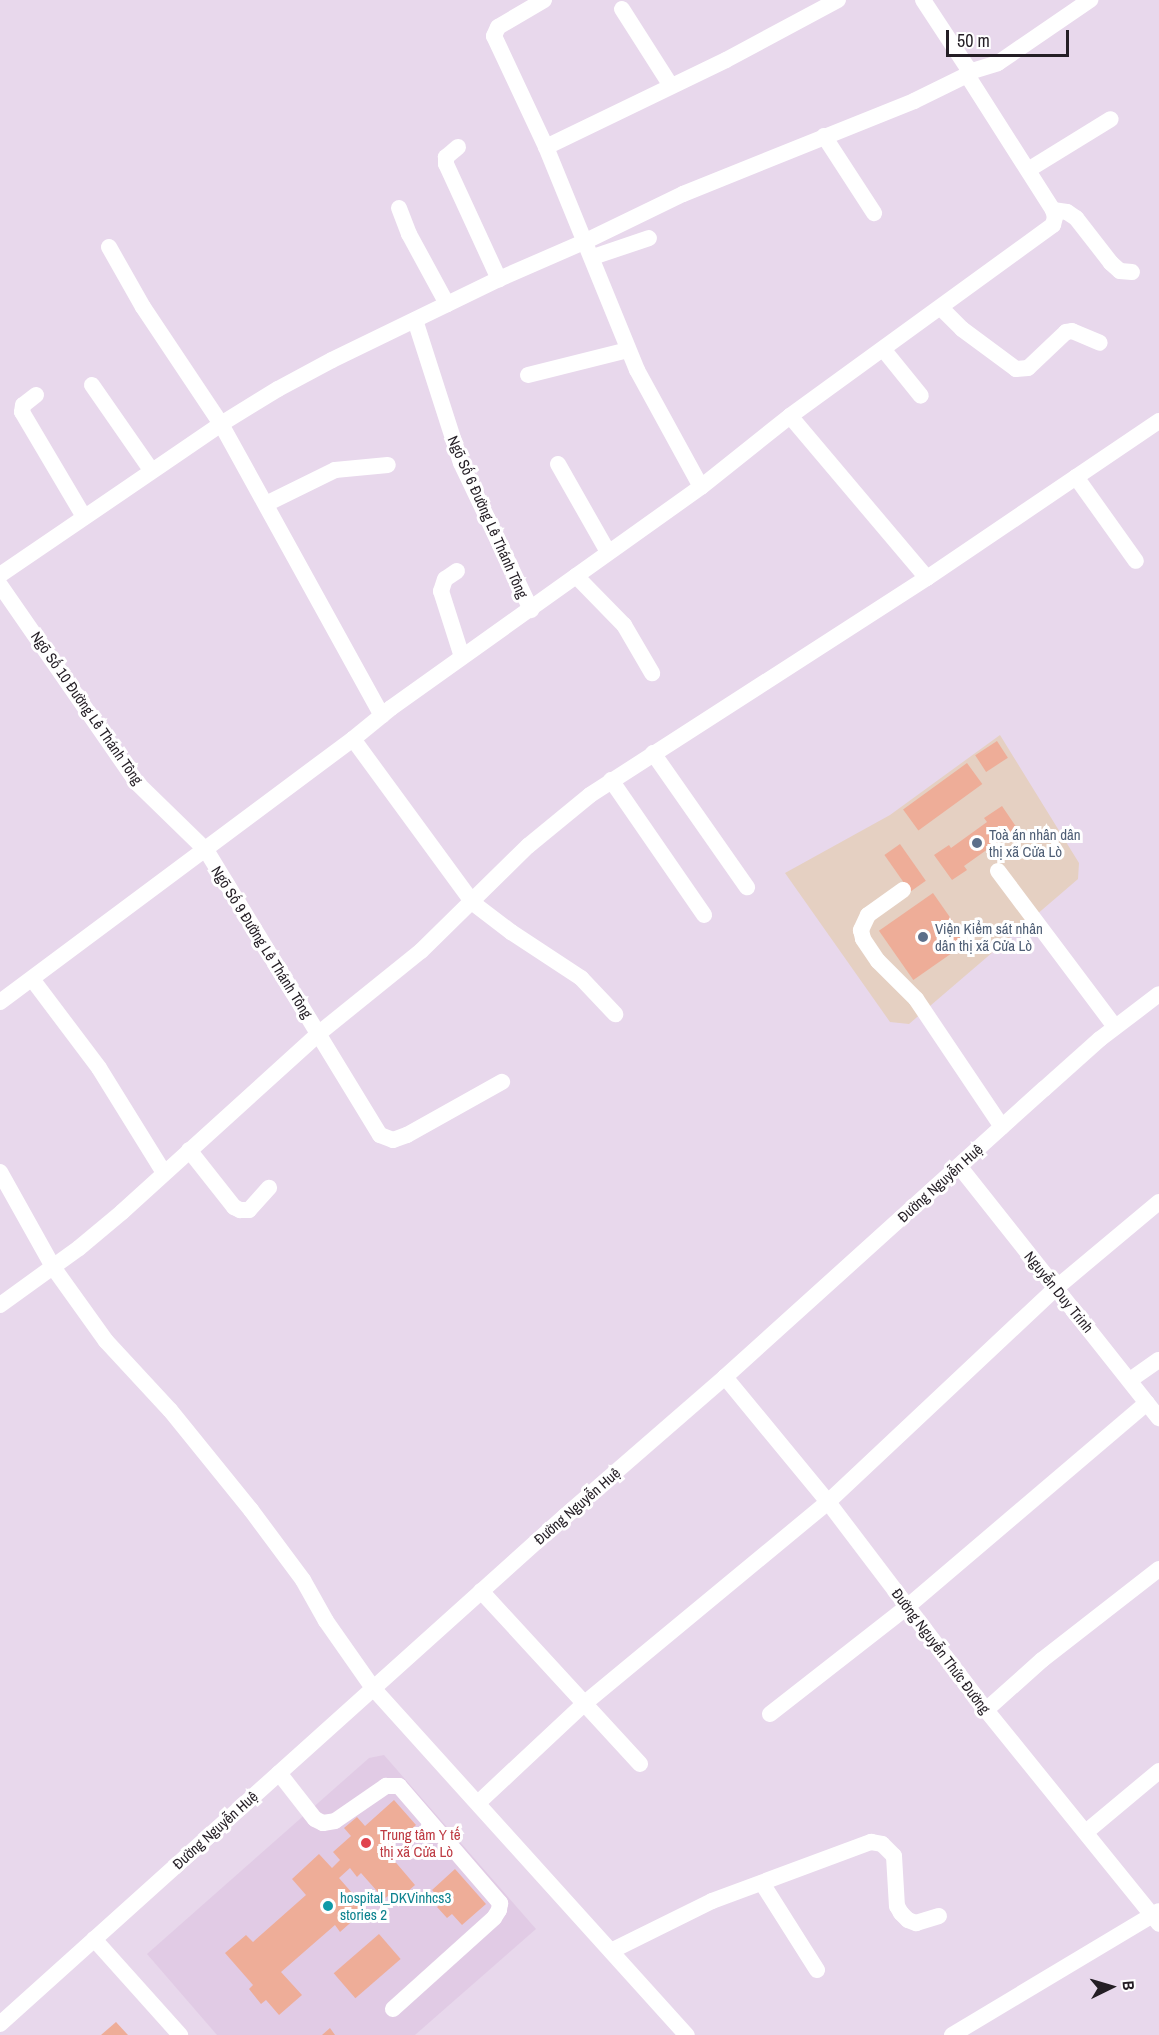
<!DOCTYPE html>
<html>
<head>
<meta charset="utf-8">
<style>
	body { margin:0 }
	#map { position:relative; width:1159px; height:2035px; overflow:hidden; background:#e8d8ec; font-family:"Archivo Narrow",sans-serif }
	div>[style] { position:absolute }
	.commercial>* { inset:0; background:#e5d0c2 }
	.built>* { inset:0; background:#e1cbe5 }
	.building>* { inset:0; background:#eead98; transform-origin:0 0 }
	.minor>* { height:16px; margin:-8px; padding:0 8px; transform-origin:8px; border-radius:8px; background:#fff }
	.dots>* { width:16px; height:16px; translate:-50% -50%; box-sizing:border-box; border:3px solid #fff; border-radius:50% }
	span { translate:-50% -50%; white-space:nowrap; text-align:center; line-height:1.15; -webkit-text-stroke:6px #fff; paint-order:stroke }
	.street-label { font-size:15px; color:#241e25 }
	.service-label { font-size:15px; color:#4e5e75 }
	.left { translate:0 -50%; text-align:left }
	.health-label { font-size:15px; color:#be3a42 }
	.culture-label { font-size:15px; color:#0d838f }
	.north { position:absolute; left:1081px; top:1957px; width:60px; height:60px; -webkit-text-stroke:4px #fff; paint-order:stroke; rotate:85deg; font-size:16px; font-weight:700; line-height:24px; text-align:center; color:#241e25 }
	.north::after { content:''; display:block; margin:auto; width:21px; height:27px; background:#241e25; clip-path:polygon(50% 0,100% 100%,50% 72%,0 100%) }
	.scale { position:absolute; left:946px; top:30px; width:123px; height:27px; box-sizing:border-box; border:3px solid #241e25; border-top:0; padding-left:8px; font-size:18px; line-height:21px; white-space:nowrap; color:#241e25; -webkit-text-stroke:4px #fff; paint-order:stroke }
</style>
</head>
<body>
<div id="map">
	<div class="commercial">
		<div style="clip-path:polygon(1000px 735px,1079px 863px,1078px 879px,909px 1024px,890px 1022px,785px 873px,890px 815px)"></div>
	</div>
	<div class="built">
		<div style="clip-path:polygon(384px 1755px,536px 1929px,415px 2035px,217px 2035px,147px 1954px,369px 1758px)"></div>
	</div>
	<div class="building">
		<div style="left:997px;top:741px;width:20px;height:26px;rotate:57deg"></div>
		<div style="left:967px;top:763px;width:26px;height:79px;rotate:54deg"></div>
		<div style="clip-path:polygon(1002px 806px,1019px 831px,1004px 842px,1002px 839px,964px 866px,967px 870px,952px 880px,934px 855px,949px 845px,951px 848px,987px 822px,984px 818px)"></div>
		<div style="left:900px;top:844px;width:45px;height:19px;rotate:55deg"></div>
		<div style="left:933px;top:893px;width:60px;height:66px;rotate:55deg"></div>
		<div style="clip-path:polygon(394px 1800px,416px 1825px,386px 1851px,415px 1885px,395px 1903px,388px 1896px,384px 1899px,361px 1873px,357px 1877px,350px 1868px,339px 1878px,366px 1909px,340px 1932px,335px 1925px,281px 1972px,302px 1995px,279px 2015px,266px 2000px,261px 2004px,249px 1989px,253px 1985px,225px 1953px,246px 1935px,253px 1942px,306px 1895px,292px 1879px,319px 1854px,332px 1868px,340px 1860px,333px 1852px,351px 1836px,344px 1828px,357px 1817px,365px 1826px)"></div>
		<div style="clip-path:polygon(455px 1869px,486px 1904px,462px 1925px,452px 1914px,447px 1918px,437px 1907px,443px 1902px,432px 1890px)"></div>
		<div style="left:379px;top:1934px;width:33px;height:60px;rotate:49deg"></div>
		<div style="clip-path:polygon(116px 2022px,128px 2035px,101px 2035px)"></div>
		<div style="clip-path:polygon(330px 2028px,335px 2035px,322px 2035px)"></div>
	</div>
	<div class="minor">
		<div style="left:544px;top:0;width:53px;rotate:149.6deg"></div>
		<div style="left:498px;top:27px;width:10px;rotate:114deg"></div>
		<div style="left:494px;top:36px;width:123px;rotate:64.9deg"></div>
		<div style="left:546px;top:147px;width:241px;rotate:67.8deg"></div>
		<div style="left:637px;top:370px;width:133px;rotate:61.3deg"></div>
		<div style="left:622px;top:9px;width:91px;rotate:57.5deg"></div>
		<div style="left:969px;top:72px;width:30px;rotate:-17deg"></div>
		<div style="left:998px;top:63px;width:112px;rotate:-34.4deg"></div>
		<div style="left:824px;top:136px;width:92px;rotate:57deg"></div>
		<div style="left:458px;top:147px;width:16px;rotate:140deg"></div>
		<div style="left:446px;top:157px;width:7px;rotate:90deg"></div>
		<div style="left:446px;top:164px;width:127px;rotate:65.3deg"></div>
		<div style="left:546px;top:147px;width:200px;rotate:-25.8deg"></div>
		<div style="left:726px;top:60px;width:127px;rotate:-28.2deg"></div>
		<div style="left:1028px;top:170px;width:97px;rotate:-31.6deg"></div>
		<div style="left:399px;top:208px;width:28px;rotate:69deg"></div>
		<div style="left:409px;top:234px;width:80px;rotate:61.5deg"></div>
		<div style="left:1053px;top:210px;width:14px;rotate:8deg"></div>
		<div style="left:1067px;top:212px;width:11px;rotate:34deg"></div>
		<div style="left:1076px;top:218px;width:57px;rotate:52.1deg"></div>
		<div style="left:1111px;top:263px;width:12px;rotate:42deg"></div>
		<div style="left:1120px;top:271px;width:12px;rotate:5deg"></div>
		<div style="left:109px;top:247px;width:69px;rotate:60.5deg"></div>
		<div style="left:143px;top:307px;width:141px;rotate:56.3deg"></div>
		<div style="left:221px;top:424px;width:333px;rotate:61.1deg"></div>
		<div style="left:593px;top:257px;width:59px;rotate:-18.7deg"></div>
		<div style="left:941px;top:308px;width:30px;rotate:45deg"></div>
		<div style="left:962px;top:329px;width:67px;rotate:36.5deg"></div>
		<div style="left:1016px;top:369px;width:12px;rotate:-5deg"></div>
		<div style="left:1028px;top:368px;width:52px;rotate:-43.5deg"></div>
		<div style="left:1066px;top:332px;width:6px;rotate:-9deg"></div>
		<div style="left:1072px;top:331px;width:30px;rotate:23deg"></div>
		<div style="left:415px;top:320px;width:150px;rotate:72.2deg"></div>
		<div style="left:461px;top:463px;width:163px;rotate:64.5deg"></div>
		<div style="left:883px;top:349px;width:60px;rotate:51deg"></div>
		<div style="left:528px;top:375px;width:103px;rotate:-14deg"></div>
		<div style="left:92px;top:385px;width:103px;rotate:55.2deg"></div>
		<div style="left:36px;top:395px;width:16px;rotate:142deg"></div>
		<div style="left:23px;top:405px;width:7px;rotate:98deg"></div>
		<div style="left:22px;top:412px;width:122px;rotate:59.4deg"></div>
		<div style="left:790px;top:416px;width:325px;rotate:-36deg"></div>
		<div style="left:1053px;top:225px;width:8px;rotate:-76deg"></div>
		<div style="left:1055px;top:217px;width:7px;rotate:-106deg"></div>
		<div style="left:1053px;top:210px;width:160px;rotate:-122.5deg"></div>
		<div style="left:558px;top:464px;width:101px;rotate:60.4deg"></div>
		<div style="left:1076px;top:477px;width:103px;rotate:54.5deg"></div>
		<div style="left:266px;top:504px;width:77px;rotate:-26.2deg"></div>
		<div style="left:335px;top:470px;width:53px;rotate:-5.4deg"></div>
		<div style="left:457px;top:571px;width:14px;rotate:146deg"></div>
		<div style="left:445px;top:579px;width:13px;rotate:108deg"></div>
		<div style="left:441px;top:591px;width:69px;rotate:72.3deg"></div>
		<div style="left:0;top:575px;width:268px;rotate:-34.3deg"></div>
		<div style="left:221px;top:424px;width:67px;rotate:-31.6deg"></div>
		<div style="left:278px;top:389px;width:61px;rotate:-28.2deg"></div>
		<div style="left:332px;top:360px;width:186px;rotate:-25.9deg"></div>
		<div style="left:499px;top:279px;width:95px;rotate:-23.6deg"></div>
		<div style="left:586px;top:241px;width:108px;rotate:-25.9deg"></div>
		<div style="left:683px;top:194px;width:249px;rotate:-21.9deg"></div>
		<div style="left:914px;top:101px;width:59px;rotate:-26.1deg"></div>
		<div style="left:967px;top:75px;width:8px;rotate:-90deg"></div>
		<div style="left:967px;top:67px;width:80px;rotate:-123.3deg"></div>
		<div style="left:576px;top:576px;width:69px;rotate:45.6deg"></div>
		<div style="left:624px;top:625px;width:56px;rotate:59.7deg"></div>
		<div style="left:0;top:585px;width:241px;rotate:55.3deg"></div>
		<div style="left:137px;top:783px;width:96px;rotate:44.2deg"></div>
		<div style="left:206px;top:850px;width:334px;rotate:58.6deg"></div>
		<div style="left:380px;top:1135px;width:14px;rotate:21deg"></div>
		<div style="left:393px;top:1140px;width:15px;rotate:-20deg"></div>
		<div style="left:407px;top:1135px;width:109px;rotate:-29.2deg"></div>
		<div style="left:353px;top:739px;width:203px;rotate:53.8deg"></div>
		<div style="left:473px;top:903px;width:48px;rotate:37.3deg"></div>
		<div style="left:511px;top:932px;width:84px;rotate:33.3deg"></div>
		<div style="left:581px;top:978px;width:50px;rotate:46.6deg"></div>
		<div style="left:653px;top:753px;width:164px;rotate:55deg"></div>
		<div style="left:611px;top:780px;width:164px;rotate:55.4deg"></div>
		<div style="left:998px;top:871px;width:195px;rotate:53.1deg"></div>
		<div style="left:903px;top:890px;width:43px;rotate:144.5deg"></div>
		<div style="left:868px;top:915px;width:17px;rotate:115deg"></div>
		<div style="left:861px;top:930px;width:9px;rotate:77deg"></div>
		<div style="left:863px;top:939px;width:27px;rotate:56deg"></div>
		<div style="left:878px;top:961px;width:54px;rotate:45deg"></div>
		<div style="left:916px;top:999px;width:154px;rotate:56.1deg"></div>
		<div style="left:32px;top:979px;width:111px;rotate:53deg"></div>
		<div style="left:99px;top:1068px;width:123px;rotate:58.2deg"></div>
		<div style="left:0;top:1002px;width:440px;rotate:-36.7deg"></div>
		<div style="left:353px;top:739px;width:49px;rotate:-39.2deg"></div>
		<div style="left:391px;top:708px;width:381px;rotate:-35.5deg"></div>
		<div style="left:701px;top:487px;width:114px;rotate:-38.6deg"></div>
		<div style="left:790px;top:416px;width:212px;rotate:49.8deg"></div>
		<div style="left:189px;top:1150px;width:73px;rotate:51.7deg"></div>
		<div style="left:234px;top:1207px;width:7px;rotate:27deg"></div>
		<div style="left:240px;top:1210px;width:9px"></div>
		<div style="left:249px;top:1210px;width:30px;rotate:-48deg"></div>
		<div style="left:959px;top:1166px;width:322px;rotate:51.6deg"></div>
		<div style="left:0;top:1172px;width:109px;rotate:60.8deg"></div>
		<div style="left:53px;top:1267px;width:91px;rotate:54.4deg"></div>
		<div style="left:106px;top:1341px;width:94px;rotate:47.2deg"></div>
		<div style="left:170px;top:1410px;width:129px;rotate:51deg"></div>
		<div style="left:251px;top:1510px;width:87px;rotate:53.4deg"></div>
		<div style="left:303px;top:1580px;width:47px;rotate:60.7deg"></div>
		<div style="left:326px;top:1621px;width:82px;rotate:55deg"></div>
		<div style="left:373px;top:1688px;width:468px;rotate:47.9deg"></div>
		<div style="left:0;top:1305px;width:97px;rotate:-35.8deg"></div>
		<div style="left:79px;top:1248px;width:56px;rotate:-39.9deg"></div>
		<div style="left:122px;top:1212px;width:265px;rotate:-42.2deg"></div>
		<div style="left:318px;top:1034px;width:132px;rotate:-38.9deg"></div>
		<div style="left:421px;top:951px;width:150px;rotate:-44.5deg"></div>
		<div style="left:528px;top:846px;width:80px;rotate:-39.4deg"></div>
		<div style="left:590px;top:795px;width:401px;rotate:-32.8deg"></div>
		<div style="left:927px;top:578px;width:280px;rotate:-34.1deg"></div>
		<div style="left:725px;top:1377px;width:162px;rotate:50.5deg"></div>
		<div style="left:828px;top:1502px;width:261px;rotate:52.8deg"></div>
		<div style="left:986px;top:1710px;width:275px;rotate:51deg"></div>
		<div style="left:1130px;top:1380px;width:35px;rotate:-35deg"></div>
		<div style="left:481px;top:1591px;width:235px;rotate:47.4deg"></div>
		<div style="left:986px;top:1710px;width:75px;rotate:-41.8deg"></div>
		<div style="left:1042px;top:1660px;width:148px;rotate:-37.9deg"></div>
		<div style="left:770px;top:1714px;width:174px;rotate:-38deg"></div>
		<div style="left:907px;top:1607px;width:315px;rotate:-40.4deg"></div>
		<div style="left:279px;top:1773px;width:58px;rotate:52deg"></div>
		<div style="left:315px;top:1819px;width:9px;rotate:27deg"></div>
		<div style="left:323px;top:1823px;width:12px;rotate:-9deg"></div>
		<div style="left:335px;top:1821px;width:62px;rotate:-34.5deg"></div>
		<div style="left:386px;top:1786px;width:13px"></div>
		<div style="left:399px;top:1786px;width:155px;rotate:49.2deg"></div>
		<div style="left:500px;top:1903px;width:7px;rotate:98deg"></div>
		<div style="left:499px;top:1910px;width:9px;rotate:122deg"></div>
		<div style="left:494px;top:1918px;width:136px;rotate:138deg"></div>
		<div style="left:478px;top:1803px;width:146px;rotate:-43.1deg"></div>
		<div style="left:585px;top:1703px;width:315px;rotate:-39.6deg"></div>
		<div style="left:828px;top:1502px;width:313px;rotate:-43.2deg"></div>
		<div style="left:1056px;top:1288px;width:134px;rotate:-39.9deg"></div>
		<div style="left:1086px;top:1832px;width:95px;rotate:-39.9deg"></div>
		<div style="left:762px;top:1883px;width:103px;rotate:57.7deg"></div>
		<div style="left:94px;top:1939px;width:129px;rotate:48.1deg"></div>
		<div style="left:611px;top:1951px;width:113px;rotate:-26.3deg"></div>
		<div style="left:712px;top:1901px;width:170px;rotate:-20.4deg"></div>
		<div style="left:871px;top:1842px;width:11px;rotate:10deg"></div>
		<div style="left:882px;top:1844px;width:17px;rotate:45deg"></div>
		<div style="left:894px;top:1856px;width:50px;rotate:86.6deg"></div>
		<div style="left:897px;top:1906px;width:8px;rotate:60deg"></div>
		<div style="left:901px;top:1913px;width:10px;rotate:45deg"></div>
		<div style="left:908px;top:1920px;width:9px;rotate:21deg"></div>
		<div style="left:916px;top:1923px;width:24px;rotate:-17deg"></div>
		<div style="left:0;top:2024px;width:760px;rotate:-41.96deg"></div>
		<div style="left:565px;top:1516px;width:212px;rotate:-41deg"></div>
		<div style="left:725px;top:1377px;width:430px;rotate:-42.1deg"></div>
		<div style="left:1044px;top:1089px;width:75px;rotate:-41.8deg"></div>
		<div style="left:1100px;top:1039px;width:74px;rotate:-37.3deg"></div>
		<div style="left:952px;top:2035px;width:241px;rotate:-30.9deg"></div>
	</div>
	<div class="dots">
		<div style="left:977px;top:843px;background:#5c6f8a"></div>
		<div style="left:923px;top:937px;background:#5c6f8a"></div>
		<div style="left:366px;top:1843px;background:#e0444e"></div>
		<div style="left:328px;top:1906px;background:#0f9aa8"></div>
	</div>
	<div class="street-label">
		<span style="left:488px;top:517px;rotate:66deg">Ngõ Số 6 Đường Lê Thánh Tông</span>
		<span style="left:87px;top:708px;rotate:55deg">Ngõ Số 10 Đường Lê Thánh Tông</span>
		<span style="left:262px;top:942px;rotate:58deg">Ngõ Số 9 Đường Lê Thánh Tông</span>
		<span style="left:940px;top:1183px;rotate:-42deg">Đường Nguyễn Huệ</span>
		<span style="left:1059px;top:1292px;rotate:51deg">Nguyễn Duy Trinh</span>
		<span style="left:577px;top:1506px;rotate:-41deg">Đường Nguyễn Huệ</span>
		<span style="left:941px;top:1651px;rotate:53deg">Đường Nguyễn Thức Đường</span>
		<span style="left:215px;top:1830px;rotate:-42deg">Đường Nguyễn Huệ</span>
	</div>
	<div class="service-label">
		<span class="left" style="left:989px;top:843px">Toà án nhân dân<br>thị xã Cửa Lò</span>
		<span class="left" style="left:935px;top:937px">Viện Kiểm sát nhân<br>dân thị xã Cửa Lò</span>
	</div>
	<div class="health-label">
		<span class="left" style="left:380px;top:1843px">Trung tâm Y tế<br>thị xã Cửa Lò</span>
	</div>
	<div class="culture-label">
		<span class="left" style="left:340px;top:1906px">hospital_DKVinhcs3<br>stories 2</span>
	</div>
	<div class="north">B</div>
	<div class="scale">50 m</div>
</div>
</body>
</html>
